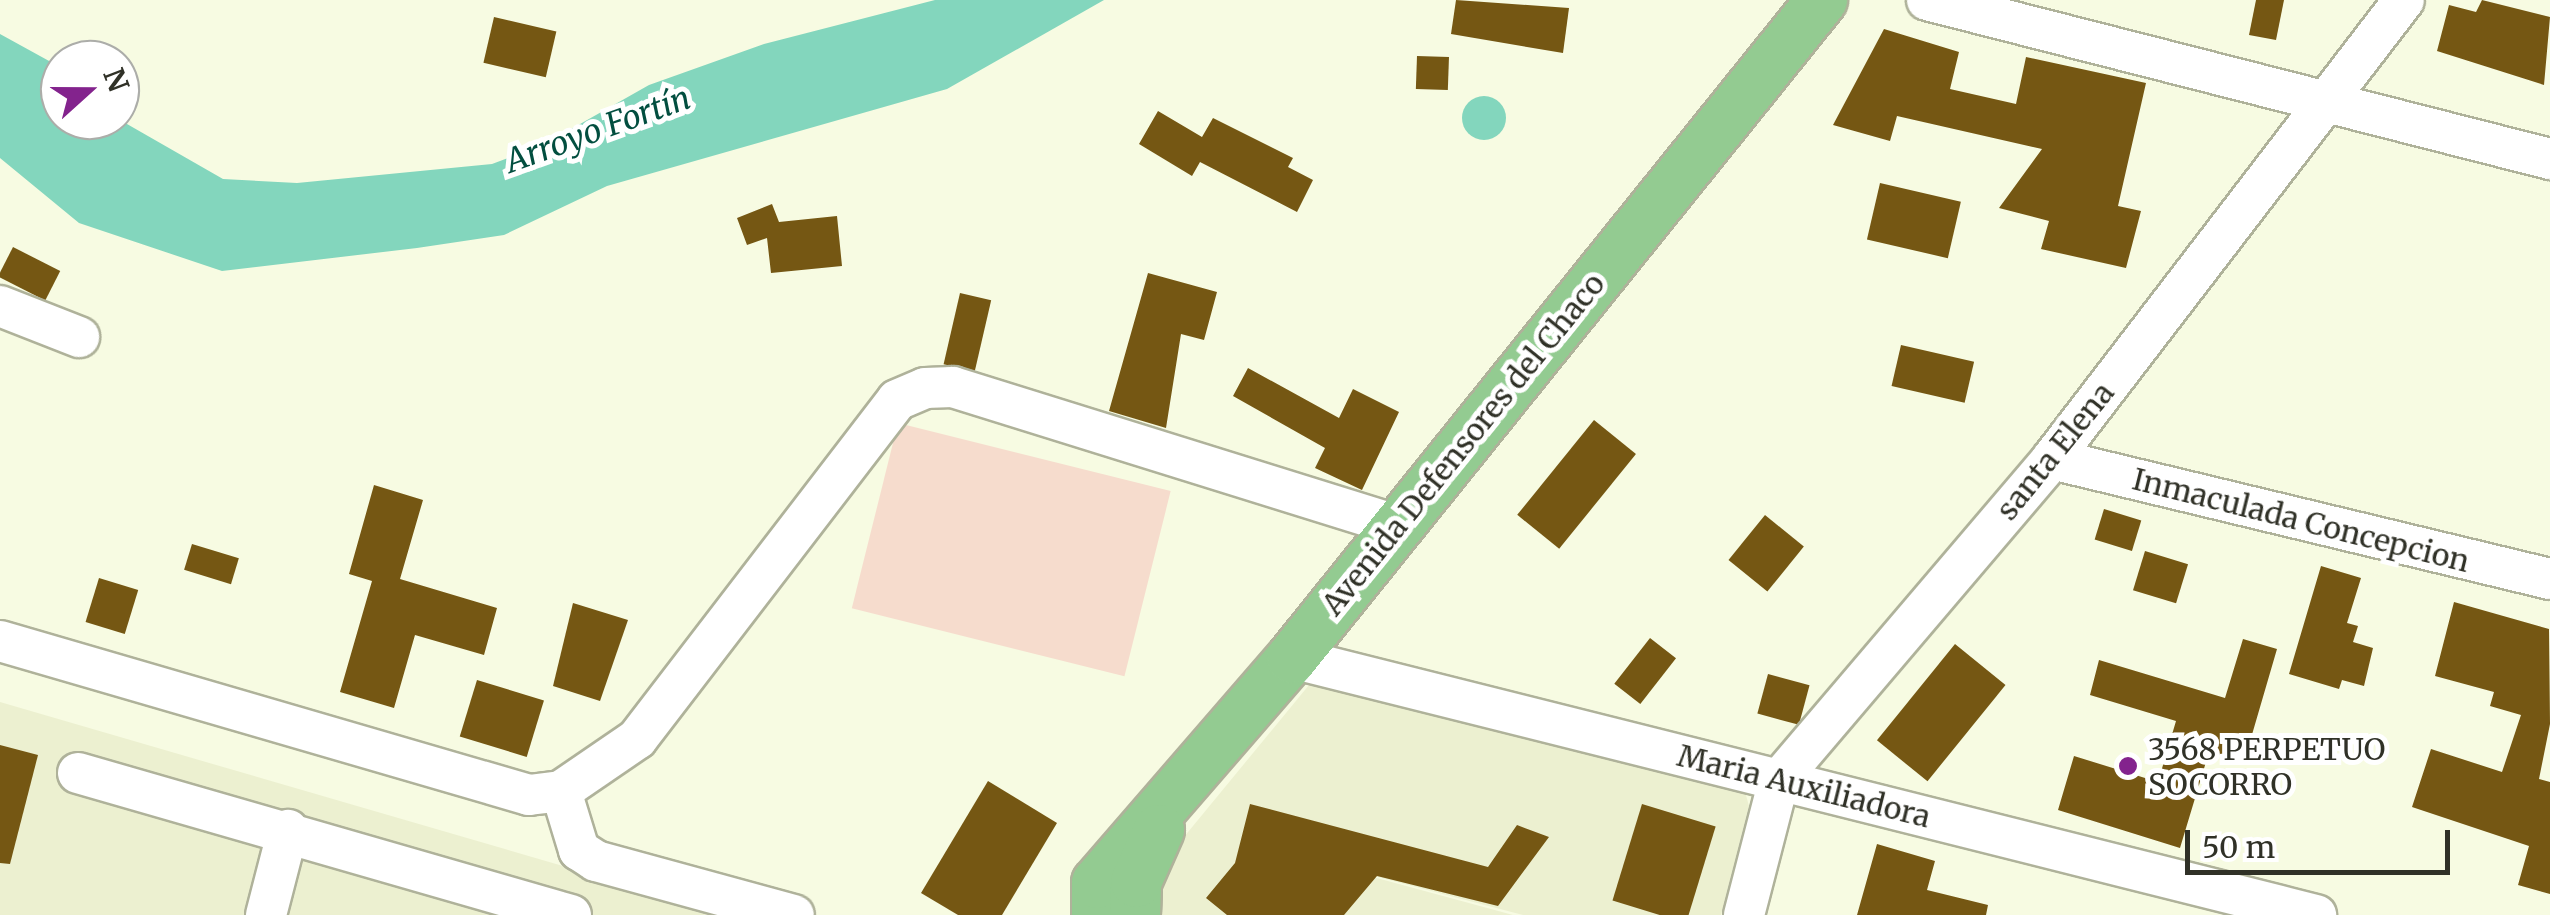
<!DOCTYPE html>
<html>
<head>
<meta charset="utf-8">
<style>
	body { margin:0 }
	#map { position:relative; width:2550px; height:915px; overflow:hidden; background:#f7fbe2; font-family:Merriweather,serif }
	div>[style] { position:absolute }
	.built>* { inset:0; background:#ecf0d0 }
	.green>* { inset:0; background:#f6dccd; transform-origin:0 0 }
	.water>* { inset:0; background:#83d6bd }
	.round { border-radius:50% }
	.building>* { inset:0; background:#755713; transform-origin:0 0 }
	.roads { filter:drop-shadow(2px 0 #afb29a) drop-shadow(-2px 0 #afb29a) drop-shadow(0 2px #afb29a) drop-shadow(0 -2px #afb29a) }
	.minor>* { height:40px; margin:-20px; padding:0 20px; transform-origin:20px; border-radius:20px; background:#fff }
	.major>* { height:50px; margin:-25px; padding:0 25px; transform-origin:25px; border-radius:25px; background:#93cb91 }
	.dots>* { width:28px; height:28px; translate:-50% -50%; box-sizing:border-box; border:5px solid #fff; border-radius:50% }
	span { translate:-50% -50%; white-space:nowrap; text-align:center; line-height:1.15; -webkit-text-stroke:10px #fff; paint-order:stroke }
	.street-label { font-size:30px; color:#303127 }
	.poi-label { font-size:30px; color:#303127 }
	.left { translate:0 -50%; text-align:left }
	.water-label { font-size:32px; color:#024e3f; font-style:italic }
	.north { position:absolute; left:40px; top:40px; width:100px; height:100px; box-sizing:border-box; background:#fff; border:2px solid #acada9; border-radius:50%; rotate:69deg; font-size:28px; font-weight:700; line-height:40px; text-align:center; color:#303127 }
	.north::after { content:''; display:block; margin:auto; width:35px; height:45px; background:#83238d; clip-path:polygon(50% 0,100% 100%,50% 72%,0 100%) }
	.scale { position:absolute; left:2185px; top:830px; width:265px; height:45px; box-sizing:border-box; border:5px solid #303127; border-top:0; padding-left:12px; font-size:30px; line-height:35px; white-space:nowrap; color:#303127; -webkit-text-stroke:8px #fff; paint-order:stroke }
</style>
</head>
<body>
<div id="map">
	<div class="built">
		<div style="clip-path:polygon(1309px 685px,1744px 788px,1749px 806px,1721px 915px,1523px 915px,1252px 844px,1513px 915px,1154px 915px,1165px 860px)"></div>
		<div style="clip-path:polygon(0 702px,731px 915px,0 915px)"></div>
	</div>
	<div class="green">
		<div style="left:898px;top:423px;width:281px;height:191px;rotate:14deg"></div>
	</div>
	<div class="water">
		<div style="clip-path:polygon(935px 0,1104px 0,947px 89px,607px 186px,504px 235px,417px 248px,222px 271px,79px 223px,0 158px,0 34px,60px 67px,60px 120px,120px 120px,223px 179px,297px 183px,492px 164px,543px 145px,649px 85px,764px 44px)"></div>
		<div class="round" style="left:1462px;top:96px;width:44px;height:44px"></div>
	</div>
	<div class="building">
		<div style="clip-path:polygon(1456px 0,1569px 8px,1563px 53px,1451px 34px)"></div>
		<div style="clip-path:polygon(2256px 0,2284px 0,2276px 40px,2249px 35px)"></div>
		<div style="clip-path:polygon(2482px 0,2550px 17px,2544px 85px,2437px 51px,2449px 5px,2476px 12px)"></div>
		<div style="left:494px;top:17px;width:64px;height:47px;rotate:13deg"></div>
		<div style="clip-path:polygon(1884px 29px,1959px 52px,1950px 89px,2016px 104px,2026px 57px,2146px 83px,2118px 206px,2141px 211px,2126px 268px,2041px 249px,2049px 221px,1999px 208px,2042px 149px,1897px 116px,1890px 141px,1833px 125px)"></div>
		<div style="left:1417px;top:56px;width:32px;height:33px;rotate:2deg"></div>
		<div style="clip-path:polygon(1158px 111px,1202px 137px,1213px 118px,1293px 158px,1288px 167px,1313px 180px,1297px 212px,1200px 162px,1192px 176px,1139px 144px)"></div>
		<div style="left:1880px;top:183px;width:83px;height:58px;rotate:13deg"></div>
		<div style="clip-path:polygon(772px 204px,779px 222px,837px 216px,842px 266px,771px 273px,767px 238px,747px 245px,737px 218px)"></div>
		<div style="left:13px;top:247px;width:53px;height:33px;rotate:27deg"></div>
		<div style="clip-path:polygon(1148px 273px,1217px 292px,1204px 340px,1181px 334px,1166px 428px,1109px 411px)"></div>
		<div style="left:960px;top:293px;width:32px;height:73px;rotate:13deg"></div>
		<div style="left:1901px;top:345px;width:75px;height:42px;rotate:13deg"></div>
		<div style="clip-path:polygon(1248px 368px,1339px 418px,1353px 389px,1399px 412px,1362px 490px,1315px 468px,1325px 448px,1233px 396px)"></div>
		<div style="left:1594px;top:420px;width:54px;height:122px;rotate:39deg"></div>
		<div style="clip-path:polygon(374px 485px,423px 500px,400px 579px,497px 608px,484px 655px,415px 635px,394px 708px,340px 692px,372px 581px,349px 574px)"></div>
		<div style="left:2104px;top:509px;width:39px;height:32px;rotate:17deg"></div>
		<div style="left:1765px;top:515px;width:50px;height:58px;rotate:39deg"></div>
		<div style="left:192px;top:544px;width:49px;height:27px;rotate:17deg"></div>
		<div style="left:2145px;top:551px;width:45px;height:41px;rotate:17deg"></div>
		<div style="clip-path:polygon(2321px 566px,2361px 578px,2347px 623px,2358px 626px,2353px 642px,2373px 648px,2364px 686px,2342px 680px,2339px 689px,2289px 674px)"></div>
		<div style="left:99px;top:578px;width:41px;height:46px;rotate:17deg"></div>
		<div style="clip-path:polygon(2454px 602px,2549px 629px,2550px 724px,2539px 779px,2550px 782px,2550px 894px,2518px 885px,2529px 846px,2412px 807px,2431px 749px,2502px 772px,2521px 715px,2490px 706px,2494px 692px,2435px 676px)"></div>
		<div style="clip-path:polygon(573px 603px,628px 620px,600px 701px,553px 686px)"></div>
		<div style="left:1650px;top:638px;width:33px;height:58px;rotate:38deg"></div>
		<div style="clip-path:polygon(2243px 639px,2277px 649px,2244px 762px,2209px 752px,2180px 848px,2058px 810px,2074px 756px,2158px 782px,2176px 721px,2090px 695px,2099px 660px,2225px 698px)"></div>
		<div style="left:1955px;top:644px;width:65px;height:124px;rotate:39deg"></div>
		<div style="left:1768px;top:674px;width:43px;height:41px;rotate:15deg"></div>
		<div style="left:477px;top:680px;width:70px;height:59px;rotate:17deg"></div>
		<div style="clip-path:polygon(0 745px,38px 755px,10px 864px,0 863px)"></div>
		<div style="clip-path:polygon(988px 781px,1057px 823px,1002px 915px,958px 915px,921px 893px)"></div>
		<div style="clip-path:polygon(1250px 804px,1488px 867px,1517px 825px,1549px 837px,1498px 906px,1377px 876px,1344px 915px,1227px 915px,1206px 898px,1235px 863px)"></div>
		<div style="left:1642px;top:804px;width:77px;height:101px;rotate:17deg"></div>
		<div style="clip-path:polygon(1877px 844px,1935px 861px,1927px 890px,1988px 905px,1986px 915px,1857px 915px)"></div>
	</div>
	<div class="roads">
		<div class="minor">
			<div style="left:1927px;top:0;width:643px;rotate:14.32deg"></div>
			<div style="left:0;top:306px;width:85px;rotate:21.4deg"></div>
			<div style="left:2052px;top:459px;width:512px;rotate:13.55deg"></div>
			<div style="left:0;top:641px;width:551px;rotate:16.23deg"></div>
			<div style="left:529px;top:795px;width:32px;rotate:-7deg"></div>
			<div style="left:561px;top:791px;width:62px;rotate:73deg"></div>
			<div style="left:579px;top:850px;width:20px;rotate:33deg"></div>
			<div style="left:596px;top:861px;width:205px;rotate:15.3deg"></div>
			<div style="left:1292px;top:658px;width:1056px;rotate:14.09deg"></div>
			<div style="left:78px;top:773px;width:513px;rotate:16.07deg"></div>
			<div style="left:561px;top:791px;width:92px;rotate:-34.4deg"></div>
			<div style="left:637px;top:739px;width:427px;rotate:-52.5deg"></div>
			<div style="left:897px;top:400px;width:30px;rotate:-23deg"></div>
			<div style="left:925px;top:388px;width:28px;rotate:-2deg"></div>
			<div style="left:953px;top:387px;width:463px;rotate:17.3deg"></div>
			<div style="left:266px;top:915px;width:88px;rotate:-75.5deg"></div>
			<div style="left:1744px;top:915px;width:139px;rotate:-75.5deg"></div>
			<div style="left:1779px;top:780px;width:421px;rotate:-49.6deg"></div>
			<div style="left:2052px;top:459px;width:578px;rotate:-52.52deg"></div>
		</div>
		<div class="major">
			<div style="left:1097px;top:915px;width:32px;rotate:-90deg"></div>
			<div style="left:1097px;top:883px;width:298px;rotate:-49.1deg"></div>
			<div style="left:1292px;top:658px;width:845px;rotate:-51.15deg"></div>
			<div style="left:1135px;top:915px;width:33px;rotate:-88deg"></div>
			<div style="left:1136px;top:882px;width:57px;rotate:-66.1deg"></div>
		</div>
	</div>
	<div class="dots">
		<div style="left:2128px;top:766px;background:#83238d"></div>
	</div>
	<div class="street-label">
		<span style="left:1463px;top:444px;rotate:-51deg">Avenida Defensores del Chaco</span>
		<span style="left:2055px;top:451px;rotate:-51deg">santa Elena</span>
		<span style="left:2301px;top:520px;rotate:14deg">Inmaculada Concepcion</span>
		<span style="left:1804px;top:786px;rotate:14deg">Maria Auxiliadora</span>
	</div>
	<div class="poi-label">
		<span class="left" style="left:2148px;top:766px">3568 PERPETUO<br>SOCORRO</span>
	</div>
	<div class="water-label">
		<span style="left:598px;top:130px;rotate:-20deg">Arroyo Fortín</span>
	</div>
	<div class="north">N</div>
	<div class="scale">50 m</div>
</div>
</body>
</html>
